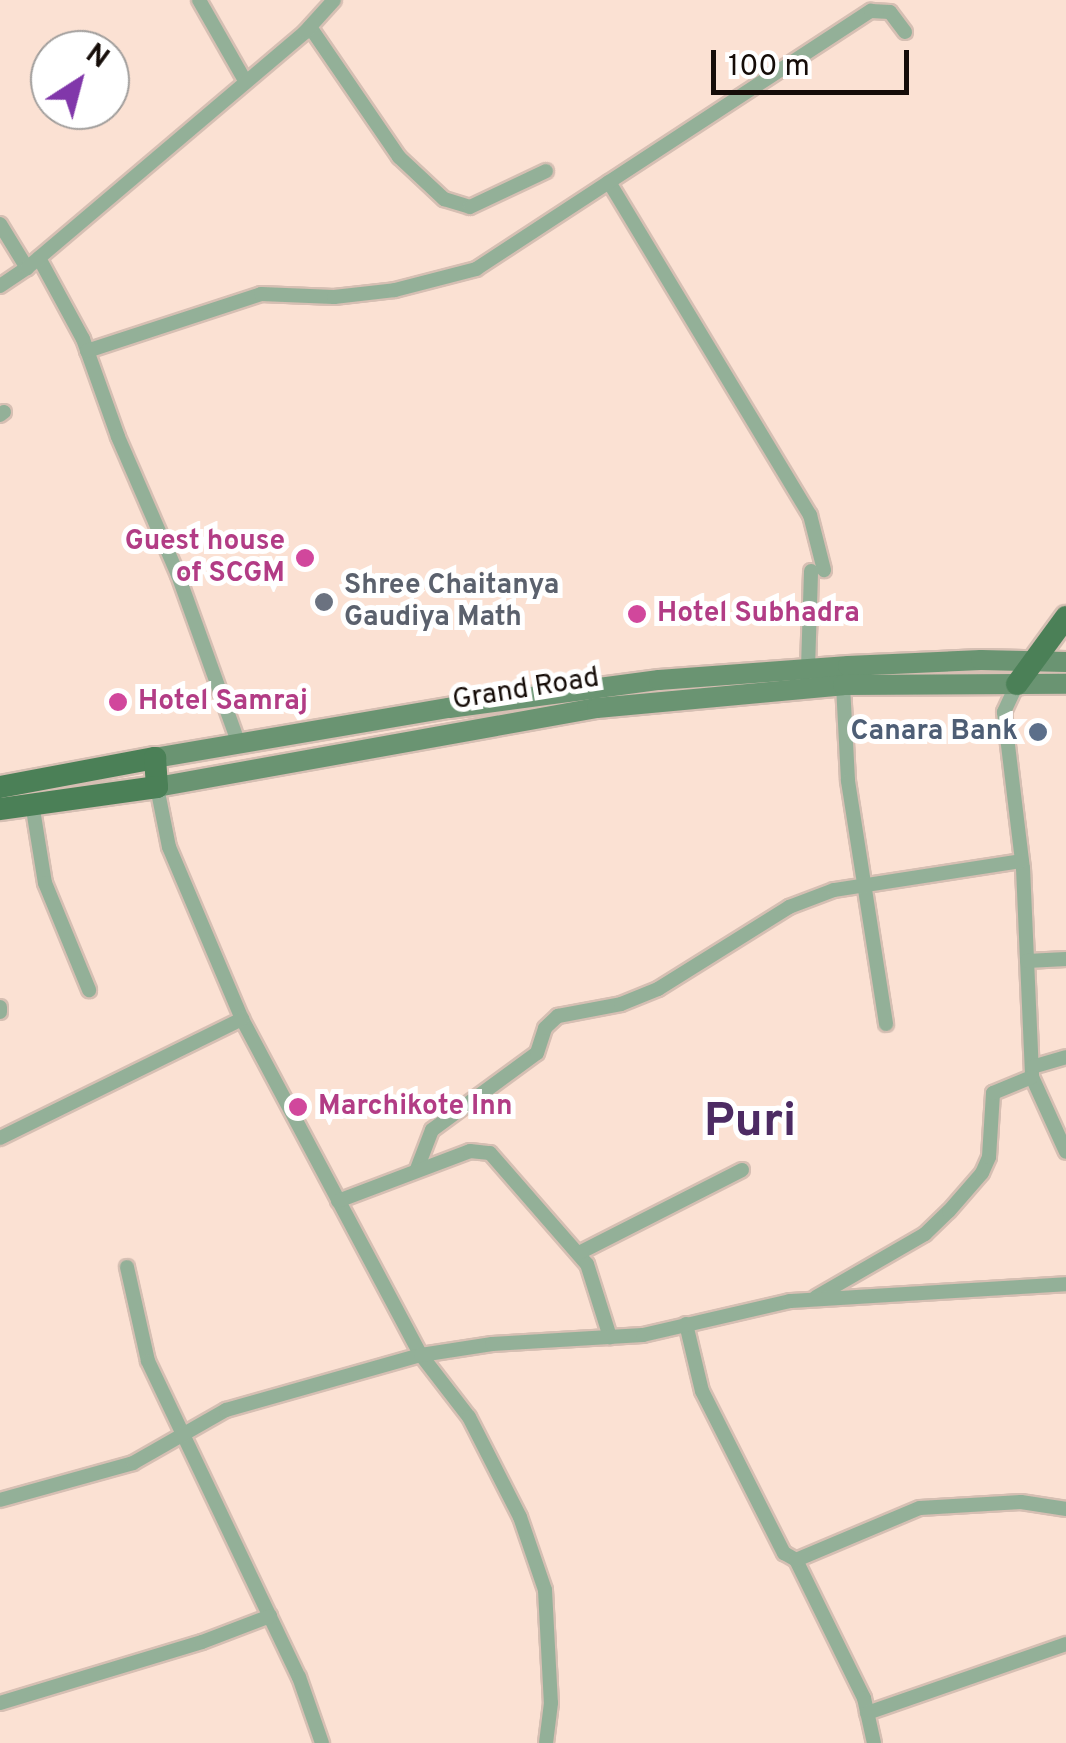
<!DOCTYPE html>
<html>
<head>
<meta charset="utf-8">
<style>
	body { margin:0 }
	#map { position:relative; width:1066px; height:1743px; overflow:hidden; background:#fbe1d3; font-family:Overpass,sans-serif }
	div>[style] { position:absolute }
	.roads { filter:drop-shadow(2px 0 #d6bfb3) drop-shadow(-2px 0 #d6bfb3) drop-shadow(0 2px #d6bfb3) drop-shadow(0 -2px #d6bfb3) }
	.minor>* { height:14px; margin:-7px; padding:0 7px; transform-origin:7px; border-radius:7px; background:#93b098 }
	.secondary>* { height:20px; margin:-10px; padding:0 10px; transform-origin:10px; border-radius:10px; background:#6a9472 }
	.primary>* { height:22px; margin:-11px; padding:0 11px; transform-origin:11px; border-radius:11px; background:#4b8057 }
	.dots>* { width:28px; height:28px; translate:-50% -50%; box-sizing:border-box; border:5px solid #fff; border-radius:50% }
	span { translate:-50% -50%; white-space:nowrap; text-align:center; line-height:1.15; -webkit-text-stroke:10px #fff; paint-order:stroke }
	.hotel-label { font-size:28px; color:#b23c85; font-weight:700 }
	.right { translate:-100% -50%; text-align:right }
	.left { translate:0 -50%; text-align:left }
	.worship-label { font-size:28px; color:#5b616d; font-weight:700 }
	.street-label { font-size:28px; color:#150c08 }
	.service-label { font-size:28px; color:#4e5e75; font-weight:700 }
	.town-label { font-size:48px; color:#4d2b63; font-weight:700 }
	.north { position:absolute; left:30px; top:30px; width:100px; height:100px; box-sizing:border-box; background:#fff; border:2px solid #a19e9c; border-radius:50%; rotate:36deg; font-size:28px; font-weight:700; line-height:40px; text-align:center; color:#150c08 }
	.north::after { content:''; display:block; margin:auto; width:35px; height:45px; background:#8137aa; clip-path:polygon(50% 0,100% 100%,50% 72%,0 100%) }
	.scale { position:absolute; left:711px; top:50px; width:198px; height:45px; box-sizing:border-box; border:5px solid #150c08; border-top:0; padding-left:12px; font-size:30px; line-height:35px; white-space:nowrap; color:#150c08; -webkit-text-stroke:8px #fff; paint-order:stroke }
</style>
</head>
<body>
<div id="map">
	<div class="roads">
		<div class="minor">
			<div style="left:199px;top:0;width:91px;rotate:60.3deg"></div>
			<div style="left:310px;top:27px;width:158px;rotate:55.6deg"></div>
			<div style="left:399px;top:157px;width:62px;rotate:43deg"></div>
			<div style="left:444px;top:199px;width:27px;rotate:17deg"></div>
			<div style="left:470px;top:207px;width:84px;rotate:-25.3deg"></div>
			<div style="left:609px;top:182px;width:389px;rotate:58.9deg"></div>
			<div style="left:810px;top:515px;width:57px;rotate:75.7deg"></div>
			<div style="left:0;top:224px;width:52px;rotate:58.5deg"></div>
			<div style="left:39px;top:258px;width:92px;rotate:61.5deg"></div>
			<div style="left:83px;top:339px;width:104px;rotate:70.3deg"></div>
			<div style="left:118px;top:437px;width:150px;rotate:66.5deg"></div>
			<div style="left:178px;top:575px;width:180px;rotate:70.2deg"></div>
			<div style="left:0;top:286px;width:32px;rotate:-34deg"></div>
			<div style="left:27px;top:268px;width:365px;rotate:-40.3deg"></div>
			<div style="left:305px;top:32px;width:43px;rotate:-47.8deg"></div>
			<div style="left:87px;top:351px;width:183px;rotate:-18.1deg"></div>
			<div style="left:261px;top:294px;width:73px;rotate:2.4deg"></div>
			<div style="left:334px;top:297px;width:61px;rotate:-6.5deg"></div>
			<div style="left:395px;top:290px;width:84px;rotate:-14.5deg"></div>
			<div style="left:476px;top:269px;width:472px;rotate:-33.2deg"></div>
			<div style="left:871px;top:11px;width:19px;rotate:3deg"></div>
			<div style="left:890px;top:12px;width:25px;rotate:53deg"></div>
			<div style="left:0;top:415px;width:5px;rotate:-37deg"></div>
			<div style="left:808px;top:668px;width:97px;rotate:-88.2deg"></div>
			<div style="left:1017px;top:684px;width:31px;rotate:115deg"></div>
			<div style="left:1004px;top:712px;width:157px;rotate:83.1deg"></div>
			<div style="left:1023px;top:868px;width:209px;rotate:87.5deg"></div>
			<div style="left:1032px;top:1077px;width:82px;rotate:65.6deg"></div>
			<div style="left:843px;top:685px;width:96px;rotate:87deg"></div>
			<div style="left:848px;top:781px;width:246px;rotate:81.1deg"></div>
			<div style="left:157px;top:787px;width:61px;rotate:78.7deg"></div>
			<div style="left:169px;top:847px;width:187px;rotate:67deg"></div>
			<div style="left:242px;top:1019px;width:381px;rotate:62deg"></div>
			<div style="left:421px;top:1355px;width:78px;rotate:52.3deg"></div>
			<div style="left:469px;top:1417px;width:112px;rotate:63deg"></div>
			<div style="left:520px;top:1517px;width:77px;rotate:71.1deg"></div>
			<div style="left:545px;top:1590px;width:113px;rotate:87deg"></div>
			<div style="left:551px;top:1703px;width:40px;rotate:97.1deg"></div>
			<div style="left:32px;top:803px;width:81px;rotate:80.8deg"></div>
			<div style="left:45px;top:883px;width:116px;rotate:67.6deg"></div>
			<div style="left:1027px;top:961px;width:39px;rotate:-3deg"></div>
			<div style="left:0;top:1007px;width:5px;rotate:90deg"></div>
			<div style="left:1032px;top:1067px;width:35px;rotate:-16deg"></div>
			<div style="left:0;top:1138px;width:270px;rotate:-26.2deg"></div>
			<div style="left:417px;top:1169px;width:42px;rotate:-69deg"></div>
			<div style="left:432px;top:1130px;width:130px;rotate:-36.3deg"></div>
			<div style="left:537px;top:1053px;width:26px;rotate:-72deg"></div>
			<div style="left:545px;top:1028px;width:18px;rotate:-43deg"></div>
			<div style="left:558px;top:1016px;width:64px;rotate:-10.8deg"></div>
			<div style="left:621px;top:1004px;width:40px;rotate:-22deg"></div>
			<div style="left:658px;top:989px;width:155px;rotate:-32deg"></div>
			<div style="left:789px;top:907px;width:48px;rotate:-20.7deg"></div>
			<div style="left:834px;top:890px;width:190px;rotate:-8.8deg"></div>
			<div style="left:338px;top:1201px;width:141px;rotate:-20.7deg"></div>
			<div style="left:470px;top:1151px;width:20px;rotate:6deg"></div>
			<div style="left:490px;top:1153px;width:147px;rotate:48.9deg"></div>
			<div style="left:587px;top:1264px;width:77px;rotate:72.5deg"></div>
			<div style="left:579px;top:1253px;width:183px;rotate:-27deg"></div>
			<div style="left:127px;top:1267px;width:96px;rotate:77.4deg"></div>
			<div style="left:148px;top:1361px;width:350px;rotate:64.5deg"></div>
			<div style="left:299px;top:1677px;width:70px;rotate:70.8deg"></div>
			<div style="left:816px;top:1297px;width:126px;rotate:-30deg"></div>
			<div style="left:925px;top:1234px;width:33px;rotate:-44deg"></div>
			<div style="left:949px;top:1211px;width:50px;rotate:-49deg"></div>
			<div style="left:982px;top:1173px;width:17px;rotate:-66deg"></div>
			<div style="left:989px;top:1157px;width:64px;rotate:-86.4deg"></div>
			<div style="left:993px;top:1093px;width:42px;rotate:-22.3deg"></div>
			<div style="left:686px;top:1324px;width:69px;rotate:76.6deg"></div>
			<div style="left:702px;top:1391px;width:182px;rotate:63.2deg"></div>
			<div style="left:784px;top:1553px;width:14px;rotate:30deg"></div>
			<div style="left:796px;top:1560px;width:154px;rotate:63.8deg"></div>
			<div style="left:864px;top:1698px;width:46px;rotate:77.5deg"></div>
			<div style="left:0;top:1500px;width:138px;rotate:-15.5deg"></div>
			<div style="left:133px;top:1463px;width:107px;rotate:-29.7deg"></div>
			<div style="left:226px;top:1410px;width:203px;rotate:-15.8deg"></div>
			<div style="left:421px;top:1355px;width:72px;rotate:-8.8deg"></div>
			<div style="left:492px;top:1344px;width:151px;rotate:-3.4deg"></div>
			<div style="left:643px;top:1335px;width:151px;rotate:-13deg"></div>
			<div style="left:790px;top:1301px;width:277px;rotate:-3.5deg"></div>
			<div style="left:796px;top:1560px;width:134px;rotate:-22.8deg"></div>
			<div style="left:920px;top:1508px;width:101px;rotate:-3.4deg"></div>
			<div style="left:1021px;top:1502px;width:46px;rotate:8.8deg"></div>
			<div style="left:0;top:1703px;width:211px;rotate:-16.8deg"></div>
			<div style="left:202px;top:1642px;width:73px;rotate:-20.9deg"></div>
			<div style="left:867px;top:1713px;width:211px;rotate:-19.1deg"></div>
		</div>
		<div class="secondary">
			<div style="left:155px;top:758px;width:298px;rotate:-9.7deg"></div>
			<div style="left:449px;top:708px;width:212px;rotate:-7.6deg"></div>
			<div style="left:659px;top:680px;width:190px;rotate:-4.2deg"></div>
			<div style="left:848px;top:666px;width:133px;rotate:-2.6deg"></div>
			<div style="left:981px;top:660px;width:85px;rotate:1.3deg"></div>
			<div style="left:157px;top:787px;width:447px;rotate:-10.2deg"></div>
			<div style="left:597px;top:708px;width:247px;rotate:-5.3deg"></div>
			<div style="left:843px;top:685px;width:223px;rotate:-0.3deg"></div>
		</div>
		<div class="primary">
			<div style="left:1017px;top:684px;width:83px;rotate:-53.8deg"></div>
			<div style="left:0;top:787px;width:158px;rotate:-10.6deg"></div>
			<div style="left:155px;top:758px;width:29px;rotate:86deg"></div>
			<div style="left:157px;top:787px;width:159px;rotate:172deg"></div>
		</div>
	</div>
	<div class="dots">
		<div style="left:305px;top:558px;background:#d1479c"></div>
		<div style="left:324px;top:602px;background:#6b7280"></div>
		<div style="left:637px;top:614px;background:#d1479c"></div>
		<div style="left:118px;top:702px;background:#d1479c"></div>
		<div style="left:1038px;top:732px;background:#5c6f8a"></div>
		<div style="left:298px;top:1107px;background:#d1479c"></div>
	</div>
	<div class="hotel-label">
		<span class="right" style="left:285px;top:558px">Guest house<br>of SCGM</span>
		<span class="left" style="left:657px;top:614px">Hotel Subhadra</span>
		<span class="left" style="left:138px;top:702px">Hotel Samraj</span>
		<span class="left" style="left:318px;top:1107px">Marchikote Inn</span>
	</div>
	<div class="worship-label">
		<span class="left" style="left:344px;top:602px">Shree Chaitanya<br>Gaudiya Math</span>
	</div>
	<div class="street-label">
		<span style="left:526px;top:690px;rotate:-9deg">Grand Road</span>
	</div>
	<div class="service-label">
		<span class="right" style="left:1018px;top:732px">Canara Bank</span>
	</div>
	<div class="town-label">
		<span style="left:750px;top:1124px">Puri</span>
	</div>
	<div class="north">N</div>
	<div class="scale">100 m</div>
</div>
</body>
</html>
